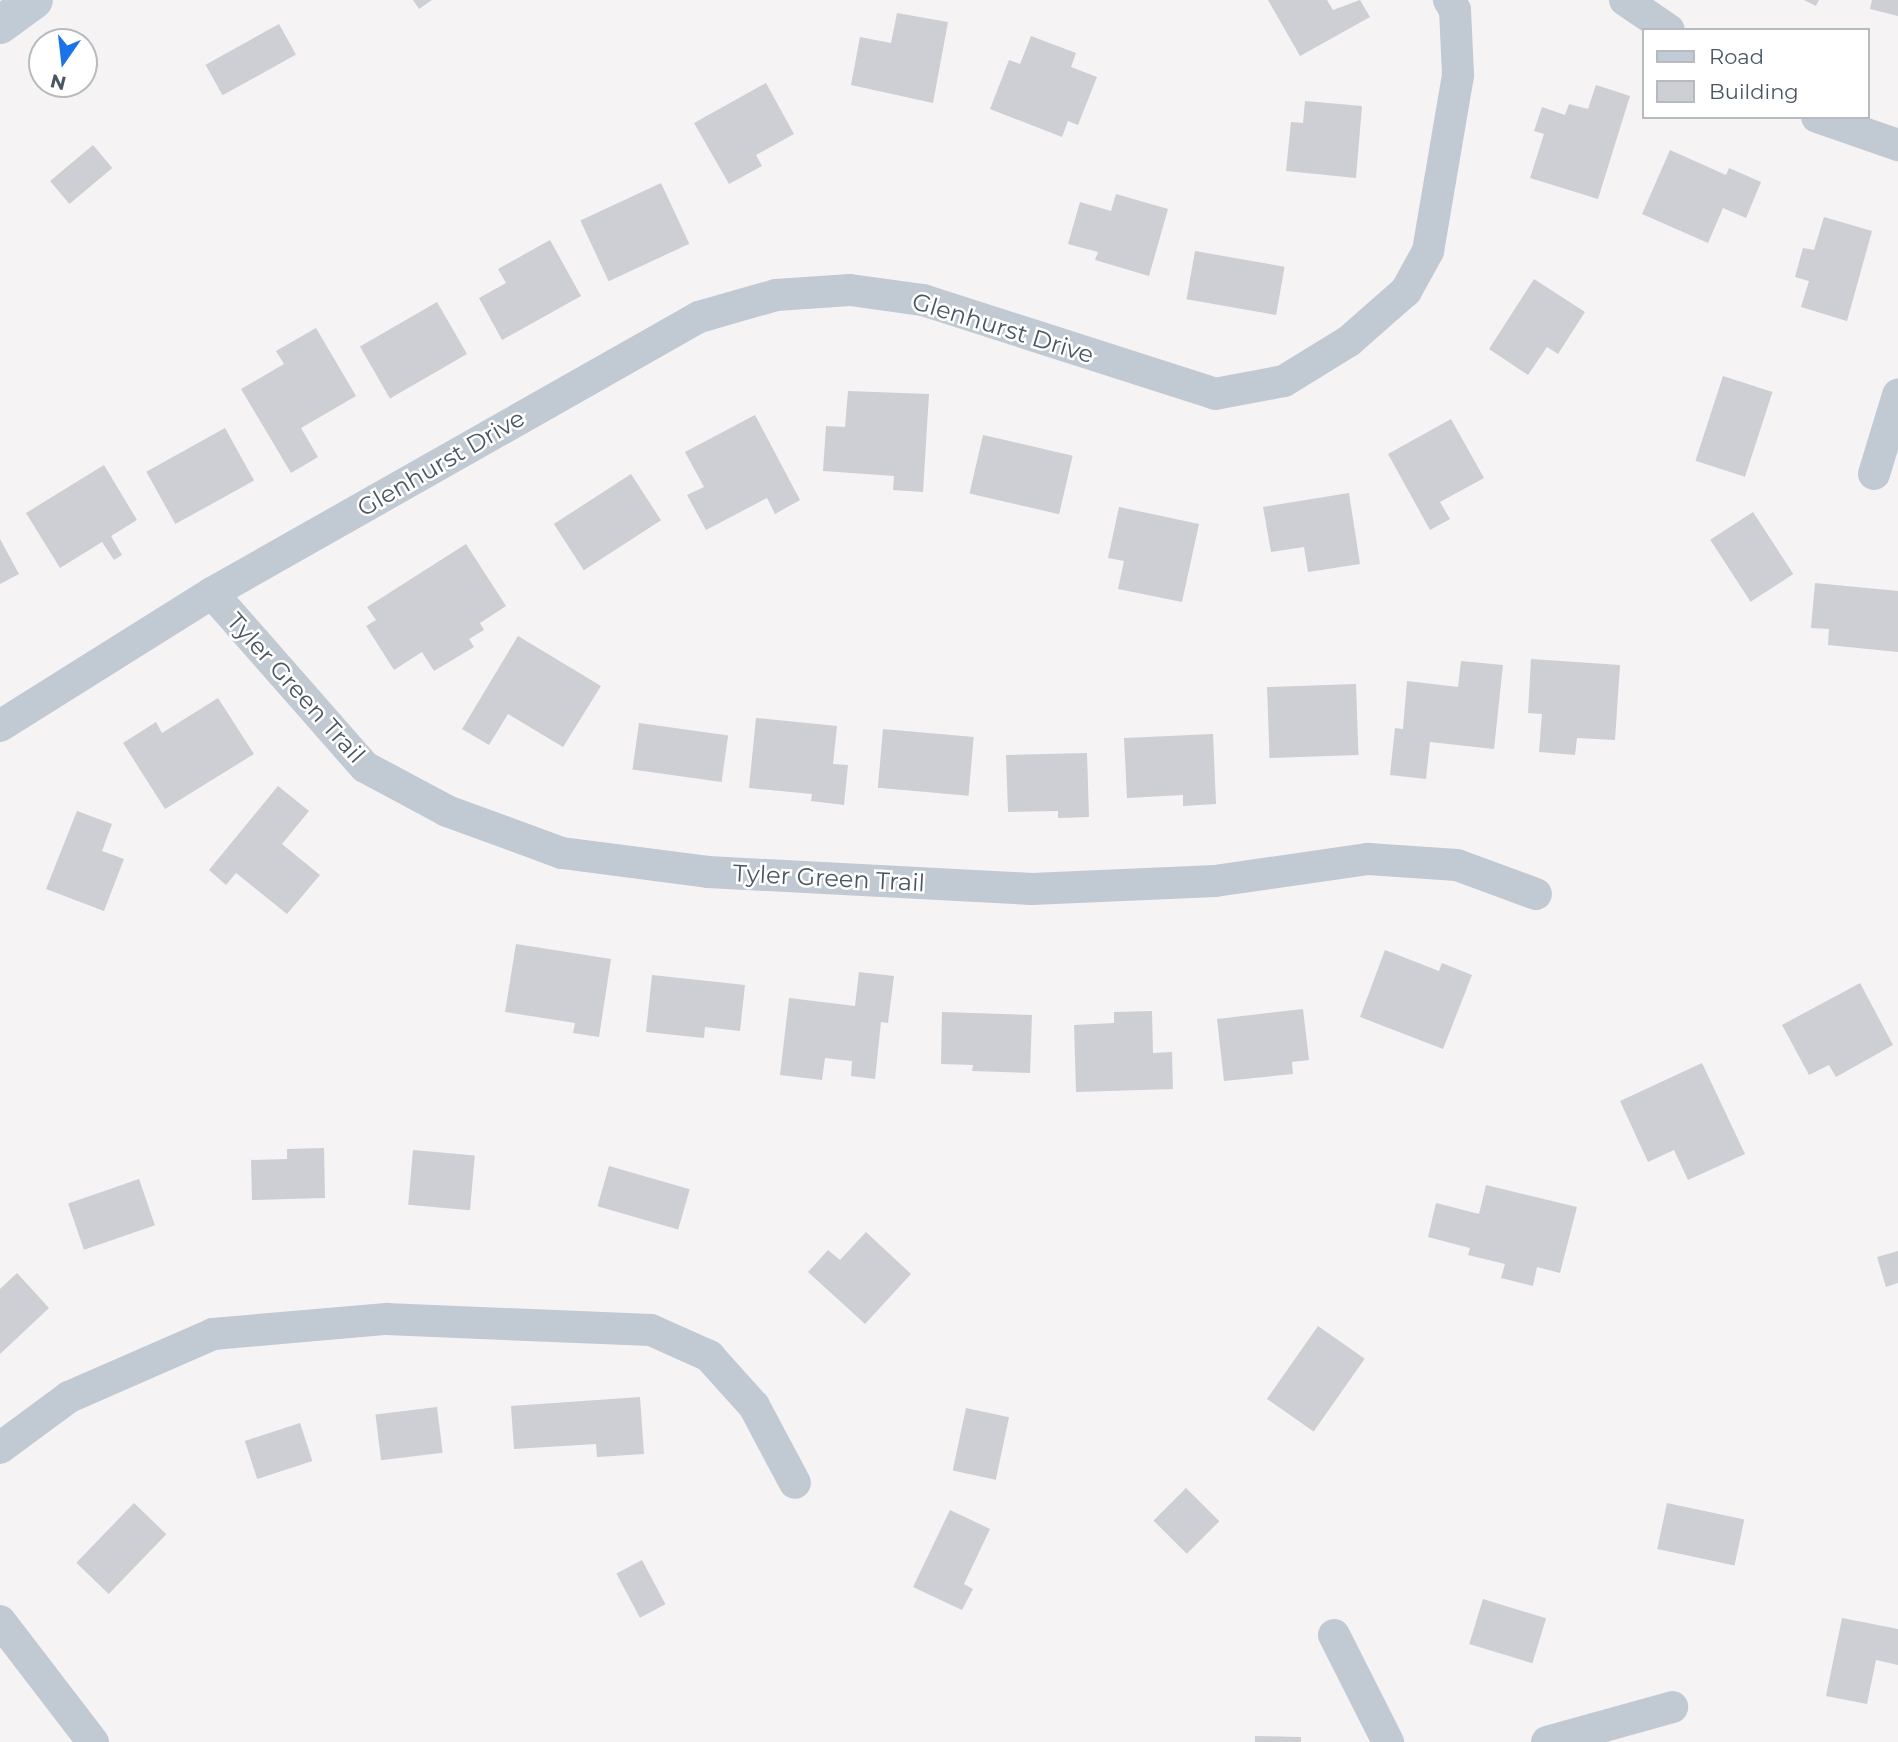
<!DOCTYPE html>
<html>
<head>
<meta charset="utf-8">
<style>
	body { margin:0 }
	#map { position:relative; width:1898px; height:1742px; overflow:hidden; background:#f5f3f3; font-family:Montserrat,sans-serif }
	div>[style] { position:absolute }
	.building>* { inset:0; background:#cdcfd5; transform-origin:0 0 }
	.street>* { height:32px; margin:-16px; padding:0 16px; transform-origin:16px; border-radius:16px; background:#c1cad2 }
	.secondary>* { height:38px; margin:-19px; padding:0 19px; transform-origin:19px; border-radius:19px; background:#c1cbd6 }
	span { translate:-50% -50%; white-space:nowrap; text-align:center; line-height:1.15; -webkit-text-stroke:5px #fff; paint-order:stroke }
	.street-label { font-size:24px; color:#4a5661 }
	.legend { position:absolute; left:1642px; top:28px; width:228px; height:91px; box-sizing:border-box; background:#fff; border:2px solid #b7bbc0; margin:0; padding:9px 12px; list-style:none; font-size:21px; color:#4a5661 }
	.legend li { display:flex; align-items:center; gap:14px; height:35px }
	.legend b { width:35px; border:2px solid #b7bbc0 }
	.north { position:absolute; left:28px; top:28px; width:70px; height:70px; box-sizing:border-box; background:#fff; border:2px solid #b7bbc0; border-radius:50%; rotate:194deg; font-size:19px; font-weight:700; line-height:28px; text-align:center; color:#4a5661 }
	.north::after { content:''; display:block; margin:auto; width:24px; height:32px; background:#1a73e8; clip-path:polygon(50% 0,100% 100%,50% 72%,0 100%) }
</style>
</head>
<body>
<div id="map">
	<div class="building">
		<div style="clip-path:polygon(413px 0,432px 0,419px 9px)"></div>
		<div style="clip-path:polygon(1268px 0,1327px 0,1333px 10px,1360px 0,1370px 17px,1300px 56px)"></div>
		<div style="clip-path:polygon(1804px 0,1819px 0,1816px 6px)"></div>
		<div style="clip-path:polygon(1872px 0,1898px 0,1898px 16px,1870px 9px)"></div>
		<div style="clip-path:polygon(897px 13px,948px 22px,933px 103px,851px 85px,860px 37px,891px 43px)"></div>
		<div style="left:279px;top:24px;width:35px;height:84px;rotate:61deg"></div>
		<div style="clip-path:polygon(1031px 36px,1076px 53px,1071px 67px,1097px 77px,1078px 125px,1068px 121px,1062px 137px,990px 109px,1009px 60px,1020px 64px)"></div>
		<div style="clip-path:polygon(766px 83px,794px 134px,756px 155px,762px 166px,729px 184px,694px 123px)"></div>
		<div style="clip-path:polygon(1596px 85px,1630px 96px,1598px 199px,1530px 178px,1544px 134px,1534px 131px,1542px 107px,1565px 115px,1569px 104px,1588px 109px)"></div>
		<div style="clip-path:polygon(1305px 101px,1362px 106px,1356px 178px,1286px 171px,1291px 122px,1303px 123px)"></div>
		<div style="left:93px;top:145px;width:30px;height:56px;rotate:50deg"></div>
		<div style="clip-path:polygon(1670px 150px,1726px 175px,1729px 168px,1761px 182px,1746px 218px,1723px 208px,1708px 243px,1642px 214px)"></div>
		<div style="left:661px;top:183px;width:67px;height:89px;rotate:65deg"></div>
		<div style="clip-path:polygon(1116px 194px,1168px 209px,1149px 276px,1095px 260px,1098px 252px,1068px 244px,1080px 202px,1111px 211px)"></div>
		<div style="clip-path:polygon(1824px 217px,1872px 231px,1847px 321px,1801px 307px,1809px 281px,1795px 277px,1803px 248px,1814px 250px)"></div>
		<div style="clip-path:polygon(550px 240px,581px 296px,502px 340px,479px 298px,506px 283px,498px 269px)"></div>
		<div style="left:1195px;top:251px;width:91px;height:49px;rotate:10deg"></div>
		<div style="clip-path:polygon(1534px 279px,1585px 312px,1558px 354px,1547px 347px,1528px 375px,1489px 349px)"></div>
		<div style="left:437px;top:302px;width:60px;height:89px;rotate:60deg"></div>
		<div style="clip-path:polygon(316px 328px,356px 396px,301px 428px,318px 457px,291px 473px,241px 389px,284px 364px,276px 351px)"></div>
		<div style="left:1723px;top:376px;width:52px;height:89px;rotate:18deg"></div>
		<div style="clip-path:polygon(848px 391px,929px 394px,923px 492px,893px 490px,894px 476px,823px 471px,826px 426px,845px 427px)"></div>
		<div style="clip-path:polygon(755px 415px,800px 500px,775px 514px,767px 498px,706px 530px,687px 495px,704px 487px,685px 452px)"></div>
		<div style="clip-path:polygon(1451px 419px,1484px 478px,1440px 502px,1450px 519px,1430px 530px,1388px 454px)"></div>
		<div style="left:225px;top:428px;width:60px;height:90px;rotate:61deg"></div>
		<div style="left:983px;top:435px;width:92px;height:60px;rotate:13deg"></div>
		<div style="clip-path:polygon(104px 465px,137px 520px,111px 536px,122px 555px,114px 560px,102px 542px,60px 568px,26px 513px)"></div>
		<div style="left:631px;top:474px;width:55px;height:92px;rotate:57deg"></div>
		<div style="clip-path:polygon(1349px 493px,1360px 564px,1308px 572px,1304px 547px,1271px 552px,1263px 507px)"></div>
		<div style="clip-path:polygon(1119px 507px,1199px 524px,1182px 602px,1118px 589px,1124px 561px,1108px 558px)"></div>
		<div style="left:1753px;top:512px;width:74px;height:51px;rotate:57deg"></div>
		<div style="clip-path:polygon(0 539px,19px 574px,0 584px)"></div>
		<div style="clip-path:polygon(466px 544px,506px 606px,480px 623px,484px 630px,469px 639px,474px 647px,434px 671px,422px 652px,394px 670px,366px 626px,376px 620px,367px 607px)"></div>
		<div style="clip-path:polygon(1815px 583px,1898px 591px,1898px 652px,1828px 645px,1829px 629px,1811px 628px)"></div>
		<div style="clip-path:polygon(518px 636px,601px 686px,563px 747px,508px 714px,489px 745px,462px 729px)"></div>
		<div style="clip-path:polygon(1531px 659px,1620px 665px,1615px 740px,1577px 738px,1575px 755px,1539px 752px,1542px 714px,1528px 713px)"></div>
		<div style="clip-path:polygon(1461px 661px,1503px 665px,1494px 749px,1430px 742px,1426px 779px,1390px 775px,1395px 728px,1403px 729px,1407px 681px,1458px 687px)"></div>
		<div style="left:1356px;top:684px;width:71px;height:89px;rotate:88deg"></div>
		<div style="clip-path:polygon(218px 698px,254px 754px,165px 809px,123px 743px,156px 722px,162px 733px)"></div>
		<div style="clip-path:polygon(756px 718px,837px 726px,833px 764px,848px 765px,844px 805px,811px 801px,812px 794px,749px 788px)"></div>
		<div style="left:639px;top:723px;width:90px;height:47px;rotate:8deg"></div>
		<div style="left:883px;top:729px;width:91px;height:59px;rotate:5deg"></div>
		<div style="clip-path:polygon(1213px 734px,1216px 804px,1183px 806px,1183px 795px,1127px 798px,1124px 738px)"></div>
		<div style="clip-path:polygon(1087px 753px,1089px 817px,1058px 818px,1058px 811px,1008px 812px,1006px 755px)"></div>
		<div style="clip-path:polygon(278px 786px,309px 811px,282px 844px,320px 875px,287px 914px,236px 873px,226px 885px,209px 870px)"></div>
		<div style="clip-path:polygon(77px 811px,112px 824px,102px 851px,124px 859px,104px 911px,46px 889px)"></div>
		<div style="clip-path:polygon(516px 944px,611px 959px,599px 1037px,573px 1033px,575px 1023px,505px 1012px)"></div>
		<div style="clip-path:polygon(1385px 950px,1439px 971px,1442px 963px,1472px 975px,1443px 1049px,1360px 1017px)"></div>
		<div style="clip-path:polygon(859px 972px,894px 976px,888px 1023px,881px 1022px,875px 1079px,851px 1076px,852px 1061px,825px 1058px,822px 1080px,780px 1075px,789px 998px,855px 1006px)"></div>
		<div style="clip-path:polygon(652px 975px,745px 985px,740px 1031px,705px 1027px,704px 1038px,646px 1032px)"></div>
		<div style="clip-path:polygon(1860px 983px,1893px 1045px,1836px 1077px,1829px 1065px,1809px 1075px,1782px 1025px)"></div>
		<div style="clip-path:polygon(1303px 1009px,1309px 1060px,1292px 1062px,1293px 1074px,1224px 1081px,1217px 1019px)"></div>
		<div style="clip-path:polygon(1152px 1011px,1153px 1053px,1172px 1052px,1173px 1089px,1076px 1092px,1074px 1025px,1114px 1023px,1114px 1012px)"></div>
		<div style="clip-path:polygon(942px 1012px,1032px 1015px,1030px 1073px,972px 1071px,973px 1065px,941px 1064px)"></div>
		<div style="clip-path:polygon(1702px 1063px,1745px 1154px,1688px 1180px,1674px 1150px,1648px 1162px,1620px 1101px)"></div>
		<div style="clip-path:polygon(324px 1148px,325px 1198px,252px 1200px,251px 1160px,287px 1159px,287px 1149px)"></div>
		<div style="left:413px;top:1150px;width:62px;height:55px;rotate:5deg"></div>
		<div style="left:609px;top:1166px;width:84px;height:42px;rotate:16deg"></div>
		<div style="left:139px;top:1179px;width:49px;height:75px;rotate:71deg"></div>
		<div style="clip-path:polygon(1486px 1185px,1577px 1207px,1560px 1273px,1537px 1267px,1533px 1286px,1501px 1278px,1505px 1264px,1468px 1255px,1470px 1248px,1428px 1237px,1436px 1203px,1479px 1214px)"></div>
		<div style="clip-path:polygon(866px 1232px,911px 1274px,865px 1324px,808px 1272px,828px 1250px,840px 1260px)"></div>
		<div style="clip-path:polygon(1898px 1251px,1898px 1283px,1886px 1287px,1877px 1257px)"></div>
		<div style="clip-path:polygon(17px 1273px,49px 1308px,0 1354px,0 1289px)"></div>
		<div style="left:1318px;top:1326px;width:57px;height:89px;rotate:35deg"></div>
		<div style="clip-path:polygon(640px 1397px,644px 1454px,597px 1457px,596px 1444px,514px 1449px,511px 1406px)"></div>
		<div style="left:437px;top:1407px;width:46px;height:62px;rotate:83deg"></div>
		<div style="left:966px;top:1408px;width:44px;height:64px;rotate:12deg"></div>
		<div style="left:300px;top:1423px;width:40px;height:58px;rotate:72deg"></div>
		<div style="left:1186px;top:1488px;width:47px;height:46px;rotate:45deg"></div>
		<div style="left:134px;top:1503px;width:45px;height:83px;rotate:44deg"></div>
		<div style="left:1667px;top:1503px;width:79px;height:47px;rotate:12deg"></div>
		<div style="clip-path:polygon(950px 1510px,990px 1529px,964px 1584px,973px 1589px,962px 1610px,913px 1587px)"></div>
		<div style="left:642px;top:1560px;width:50px;height:29px;rotate:62deg"></div>
		<div style="left:1483px;top:1599px;width:66px;height:47px;rotate:17deg"></div>
		<div style="clip-path:polygon(1842px 1618px,1898px 1629px,1898px 1665px,1876px 1660px,1867px 1704px,1826px 1696px)"></div>
		<div style="clip-path:polygon(1255px 1736px,1301px 1737px,1301px 1742px,1255px 1742px)"></div>
	</div>
	<div class="street">
		<div style="left:1625px;top:0;width:53px;rotate:34.3deg"></div>
		<div style="left:1817px;top:117px;width:86px;rotate:19.1deg"></div>
		<div style="left:1874px;top:474px;width:83px;rotate:-73.1deg"></div>
		<div style="left:212px;top:593px;width:232px;rotate:48.7deg"></div>
		<div style="left:365px;top:767px;width:93px;rotate:28.2deg"></div>
		<div style="left:447px;top:811px;width:122px;rotate:20.1deg"></div>
		<div style="left:562px;top:853px;width:147px;rotate:7.4deg"></div>
		<div style="left:708px;top:872px;width:324px;rotate:3deg"></div>
		<div style="left:1032px;top:889px;width:183px;rotate:-2.5deg"></div>
		<div style="left:1215px;top:881px;width:155px;rotate:-8.2deg"></div>
		<div style="left:1368px;top:859px;width:89px;rotate:3.9deg"></div>
		<div style="left:1457px;top:865px;width:84px;rotate:20.2deg"></div>
		<div style="left:0;top:726px;width:250px;rotate:-32.1deg"></div>
		<div style="left:212px;top:593px;width:560px;rotate:-29.54deg"></div>
		<div style="left:699px;top:317px;width:80px;rotate:-15.9deg"></div>
		<div style="left:776px;top:295px;width:74px;rotate:-3.9deg"></div>
		<div style="left:850px;top:290px;width:74px;rotate:7.8deg"></div>
		<div style="left:923px;top:300px;width:307px;rotate:17.8deg"></div>
		<div style="left:1215px;top:394px;width:70px;rotate:-10.7deg"></div>
		<div style="left:1284px;top:381px;width:76px;rotate:-31.6deg"></div>
		<div style="left:1349px;top:341px;width:76px;rotate:-41.3deg"></div>
		<div style="left:1406px;top:291px;width:46px;rotate:-61.2deg"></div>
		<div style="left:1428px;top:251px;width:179px;rotate:-80.3deg"></div>
		<div style="left:1458px;top:75px;width:65px;rotate:-92.6deg"></div>
		<div style="left:1455px;top:10px;width:12px;rotate:-121deg"></div>
		<div style="left:0;top:1448px;width:86px;rotate:-36.5deg"></div>
		<div style="left:69px;top:1397px;width:157px;rotate:-23.6deg"></div>
		<div style="left:213px;top:1334px;width:174px;rotate:-5deg"></div>
		<div style="left:386px;top:1319px;width:265px;rotate:2.4deg"></div>
		<div style="left:651px;top:1330px;width:64px;rotate:24.1deg"></div>
		<div style="left:709px;top:1356px;width:67px;rotate:48deg"></div>
		<div style="left:754px;top:1406px;width:87px;rotate:62deg"></div>
		<div style="left:0;top:1621px;width:153px;rotate:52.5deg"></div>
		<div style="left:1334px;top:1635px;width:120px;rotate:63.2deg"></div>
		<div style="left:1547px;top:1742px;width:130px;rotate:-15.6deg"></div>
	</div>
	<div class="secondary">
		<div style="left:0;top:25px;width:42px;rotate:-36.3deg"></div>
	</div>
	<div class="street-label">
		<span style="left:1003px;top:328px;rotate:17deg">Glenhurst Drive</span>
		<span style="left:441px;top:463px;rotate:-30deg">Glenhurst Drive</span>
		<span style="left:296px;top:688px;rotate:48deg">Tyler Green Trail</span>
		<span style="left:829px;top:878px;rotate:3deg">Tyler Green Trail</span>
	</div>
	<ul class="legend">
	<li><b style="height:9px;background:#c1cbd6"></b>Road</li>
	<li><b style="height:19px;background:#cdcfd5"></b>Building</li>
	</ul>
	<div class="north">N</div>
</div>
</body>
</html>
